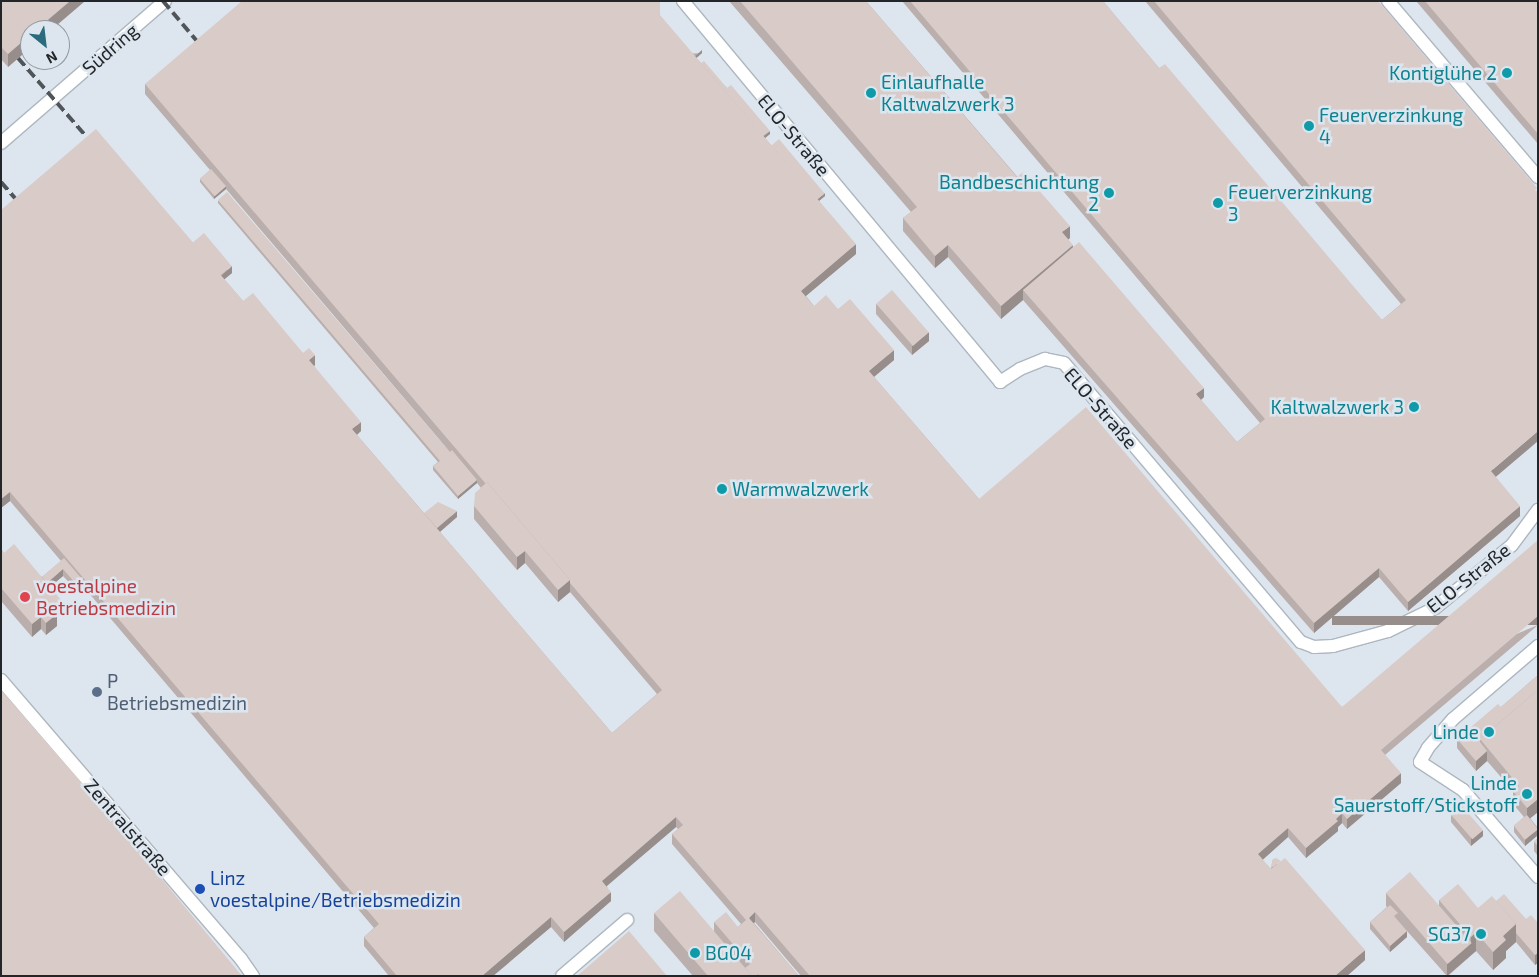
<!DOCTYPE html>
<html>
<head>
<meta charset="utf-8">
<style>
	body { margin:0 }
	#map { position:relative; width:1539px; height:977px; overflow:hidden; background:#dde6ef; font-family:"Exo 2",sans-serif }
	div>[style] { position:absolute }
	.roads { filter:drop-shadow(1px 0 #aeb7bf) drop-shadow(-1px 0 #aeb7bf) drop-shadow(0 1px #aeb7bf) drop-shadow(0 -1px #aeb7bf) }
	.minor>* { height:12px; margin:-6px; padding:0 6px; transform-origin:6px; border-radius:6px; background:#fff }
	.rail>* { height:4px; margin-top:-2px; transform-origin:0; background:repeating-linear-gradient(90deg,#4f5559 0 10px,transparent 0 15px) }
	.wall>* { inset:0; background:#baafac }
	.shaded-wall>* { inset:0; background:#978e8c; transform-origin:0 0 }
	.building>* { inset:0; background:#d8cbc8; transform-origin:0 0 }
	.dots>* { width:14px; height:14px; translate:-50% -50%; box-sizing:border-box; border:2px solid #dde6ef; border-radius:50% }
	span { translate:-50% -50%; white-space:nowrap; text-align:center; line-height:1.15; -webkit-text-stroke:5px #dde6ef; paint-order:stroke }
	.street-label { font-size:19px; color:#222629 }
	.culture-label { font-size:19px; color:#0d838f }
	.right { translate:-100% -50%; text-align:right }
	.left { translate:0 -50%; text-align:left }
	.health-label { font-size:19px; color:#be3a42 }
	.service-label { font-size:19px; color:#4e5e75 }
	.transit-label { font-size:19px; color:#164399 }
	.frame { position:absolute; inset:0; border:2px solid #222629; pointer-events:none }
	.north { position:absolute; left:20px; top:20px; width:50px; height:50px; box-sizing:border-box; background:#dde6ef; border:1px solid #9299a0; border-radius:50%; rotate:151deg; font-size:14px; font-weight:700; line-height:20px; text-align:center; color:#222629 }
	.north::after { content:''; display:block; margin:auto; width:18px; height:22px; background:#2a6c7e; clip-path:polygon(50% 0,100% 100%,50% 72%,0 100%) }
</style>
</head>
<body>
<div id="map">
	<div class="roads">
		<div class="minor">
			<div style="left:683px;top:1px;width:496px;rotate:50.2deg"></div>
			<div style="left:1000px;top:382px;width:24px;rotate:-33deg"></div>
			<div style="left:1020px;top:369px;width:27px;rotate:-22deg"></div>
			<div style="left:1045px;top:359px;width:19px;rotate:12deg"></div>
			<div style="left:1064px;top:363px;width:366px;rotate:49.7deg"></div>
			<div style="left:1301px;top:642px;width:14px;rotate:21deg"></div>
			<div style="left:1314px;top:647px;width:19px;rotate:-3deg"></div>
			<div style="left:1333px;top:646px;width:57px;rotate:-15.3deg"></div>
			<div style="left:1388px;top:631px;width:52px;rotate:-26.1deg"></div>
			<div style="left:1435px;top:608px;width:99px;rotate:-39.3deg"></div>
			<div style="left:1512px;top:545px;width:44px;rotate:-53.4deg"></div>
			<div style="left:1388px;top:1px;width:231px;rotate:49.6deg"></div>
			<div style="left:1px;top:143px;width:217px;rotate:-40.9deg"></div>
			<div style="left:1538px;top:646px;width:112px;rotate:139.3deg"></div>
			<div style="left:1453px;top:719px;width:38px;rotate:131deg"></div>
			<div style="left:1428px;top:748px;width:16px;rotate:120deg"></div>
			<div style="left:1420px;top:762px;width:51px;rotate:33.1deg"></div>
			<div style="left:1463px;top:790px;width:115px;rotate:49.2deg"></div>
			<div style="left:1px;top:680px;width:368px;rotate:49.3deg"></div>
			<div style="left:241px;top:959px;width:21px;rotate:55deg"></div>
			<div style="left:562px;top:976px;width:86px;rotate:-40.7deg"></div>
		</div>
	</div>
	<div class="rail">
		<div style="left:163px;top:1px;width:59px;rotate:49.8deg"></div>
		<div style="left:18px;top:58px;width:113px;rotate:49deg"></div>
		<div style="left:1px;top:182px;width:29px;rotate:49deg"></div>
	</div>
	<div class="wall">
		<div style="clip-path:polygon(1px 1px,85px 1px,8px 67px,1px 59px)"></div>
		<div style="clip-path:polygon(729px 1px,866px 1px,1070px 238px,1068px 239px,1073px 248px,1204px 397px,1201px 400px,1237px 442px,1260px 423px,902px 1px,1103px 1px,1159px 68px,1382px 320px,1401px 304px,1145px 1px,1378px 1px,1495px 477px,1520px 516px,1408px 611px,1379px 577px,1314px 633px,1023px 300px,1001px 319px,948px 257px,935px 268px,903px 231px,903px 218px,911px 212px)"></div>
		<div style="clip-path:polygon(1416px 1px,1538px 1px,1538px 144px)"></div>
		<div style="clip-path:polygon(702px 53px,696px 58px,701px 63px,727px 88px,770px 134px,765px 138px,771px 145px,825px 196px,819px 201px,856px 254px,806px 296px,814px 306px,838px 309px,894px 360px,874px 377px,979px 499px,1342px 707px,1538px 625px,1385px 755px,1401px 783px,1347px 829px,1342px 823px,1338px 827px,1338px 831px,1306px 858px,1288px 837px,1262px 860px,1271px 869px,1273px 859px,1365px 960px,1347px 976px,801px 976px,755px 922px,754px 923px,799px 976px,693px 976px,654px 931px,654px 913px,714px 932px,714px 922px,738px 927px,741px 924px,672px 844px,672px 834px,678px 829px,676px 827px,607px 886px,611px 901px,564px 942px,551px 927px,493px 976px,389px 976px,364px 946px,364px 937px,374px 928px,82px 585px,76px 590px,63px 576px,50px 587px,61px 612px,57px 616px,57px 626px,46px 635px,41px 629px,32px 637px,1px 601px,1px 549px,4px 553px,42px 577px,61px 561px,10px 501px,1px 508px,1px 210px,193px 243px,232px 273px,224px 279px,243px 301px,303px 353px,315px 365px,314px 366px,361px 431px,357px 435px,424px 513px,457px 517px,440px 532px,612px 733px,657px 694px,570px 592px,558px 602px,525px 563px,517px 570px,474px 519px,474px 506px,481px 488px,477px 483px,458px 499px,433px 470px,433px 466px,438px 462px,218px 203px,218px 200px,450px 452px,226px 189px,214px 199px,200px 182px,200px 179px,210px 170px,145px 94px,145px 84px)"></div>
		<div style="clip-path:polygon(876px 304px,929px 341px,912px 355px,876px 314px)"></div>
		<div style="clip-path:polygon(1538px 675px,1538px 812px,1530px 818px,1538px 828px,1538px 835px,1525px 846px,1514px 832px,1514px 826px,1524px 817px,1513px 804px,1513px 791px,1487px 761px,1476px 771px,1457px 748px,1457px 739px,1501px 707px)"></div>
		<div style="clip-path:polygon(1451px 815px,1483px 836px,1471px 846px,1451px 822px)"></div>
		<div style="clip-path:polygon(1538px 838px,1538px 856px,1534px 851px,1534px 842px)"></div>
		<div style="clip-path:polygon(1386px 893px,1439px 906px,1439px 900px,1478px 908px,1496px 901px,1526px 919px,1538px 923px,1538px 963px,1535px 965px,1516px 942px,1506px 951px,1506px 958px,1493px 970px,1476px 951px,1448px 976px,1447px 976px,1407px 931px,1407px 937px,1390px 952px,1370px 929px,1370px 922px,1387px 907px,1386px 906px)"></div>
	</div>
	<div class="shaded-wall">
		<div style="clip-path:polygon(70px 1px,85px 1px,51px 30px,36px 30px)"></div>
		<div style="clip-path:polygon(30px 35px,30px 48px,8px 67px,8px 54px)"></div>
		<div style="clip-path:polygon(702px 50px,702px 53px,692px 62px,692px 59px)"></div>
		<div style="clip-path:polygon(770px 131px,770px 134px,760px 142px,760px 139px)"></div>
		<div style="clip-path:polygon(226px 186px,226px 189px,214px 199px,214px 196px)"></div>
		<div style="clip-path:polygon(825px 193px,825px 196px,814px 205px,814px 202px)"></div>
		<div style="clip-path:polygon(1070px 226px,1070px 238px,1062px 245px,1062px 232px)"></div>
		<div style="clip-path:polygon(856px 244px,856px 254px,801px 300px,801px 291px)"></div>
		<div style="clip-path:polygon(948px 245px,948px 257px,935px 268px,935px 256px)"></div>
		<div style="clip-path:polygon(1073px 245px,1073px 257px,1023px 290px,1023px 300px,1001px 319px,1001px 306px)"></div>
		<div style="clip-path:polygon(232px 266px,232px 273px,220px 283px,220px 277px)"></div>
		<div style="clip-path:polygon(929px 332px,929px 341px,912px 355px,912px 346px)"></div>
		<div style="clip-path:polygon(894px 350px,894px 360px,869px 381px,869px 371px)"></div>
		<div style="clip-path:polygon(315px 355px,315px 365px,309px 370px,309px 360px)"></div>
		<div style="clip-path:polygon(1204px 388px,1204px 397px,1196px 404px,1196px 394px)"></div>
		<div style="clip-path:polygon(361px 422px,361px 431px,352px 439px,352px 429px)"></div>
		<div style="clip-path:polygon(1538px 431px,1538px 441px,1491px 481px,1491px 471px)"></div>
		<div style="clip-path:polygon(477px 480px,477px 483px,458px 499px,458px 496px)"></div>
		<div style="clip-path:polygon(10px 492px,10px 501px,1px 508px,1px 499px)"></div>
		<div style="clip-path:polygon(1520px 506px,1520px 516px,1408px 611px,1408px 602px)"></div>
		<div style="clip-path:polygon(457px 511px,457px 517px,435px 536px,435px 530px)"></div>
		<div style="clip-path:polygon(525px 551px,525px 563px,517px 570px,517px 557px)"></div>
		<div style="clip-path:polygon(1379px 568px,1379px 577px,1314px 633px,1314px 623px)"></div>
		<div style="clip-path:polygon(63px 569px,63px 576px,44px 592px,44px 586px)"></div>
		<div style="clip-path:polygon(82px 579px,82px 585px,76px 590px,76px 584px)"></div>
		<div style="clip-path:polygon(570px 580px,570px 592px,558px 602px,558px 590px)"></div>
		<div style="clip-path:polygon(61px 600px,61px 612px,57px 616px,57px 626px,46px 635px,46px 623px,52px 608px)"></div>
		<div style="left:1538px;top:616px;width:9px;height:206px;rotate:90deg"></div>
		<div style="clip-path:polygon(41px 617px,41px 629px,32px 637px,32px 624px)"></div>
		<div style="clip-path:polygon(1487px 751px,1487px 761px,1476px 771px,1476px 761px)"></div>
		<div style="clip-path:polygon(1401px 773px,1401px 783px,1347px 829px,1347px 819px)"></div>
		<div style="clip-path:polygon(1538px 799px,1538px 812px,1527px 821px,1527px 808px)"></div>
		<div style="clip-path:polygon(1342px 813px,1342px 823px,1338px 827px,1338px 831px,1306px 858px,1306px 848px)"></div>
		<div style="clip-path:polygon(676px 817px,676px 827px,602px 890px,602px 881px)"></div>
		<div style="clip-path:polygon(1288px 828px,1288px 837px,1258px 864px,1258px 854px)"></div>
		<div style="clip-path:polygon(1538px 829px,1538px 835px,1525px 846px,1525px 840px)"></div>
		<div style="clip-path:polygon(1483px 830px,1483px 836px,1471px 846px,1471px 839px)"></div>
		<div style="clip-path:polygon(611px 892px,611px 901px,564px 942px,564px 932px)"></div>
		<div style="clip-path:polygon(755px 912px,755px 922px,749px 927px,749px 918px)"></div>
		<div style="clip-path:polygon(551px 917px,551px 927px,493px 976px,482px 976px)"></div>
		<div style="clip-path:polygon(1516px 924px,1516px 942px,1506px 951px,1506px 958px,1493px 970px,1493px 952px,1503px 936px)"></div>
		<div style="clip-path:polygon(1407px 931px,1407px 937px,1390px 952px,1390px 946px)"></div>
		<div style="clip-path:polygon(1476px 932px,1476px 951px,1447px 976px,1447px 964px,1471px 943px,1471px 937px)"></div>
		<div style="clip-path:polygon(1365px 950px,1365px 960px,1347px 976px,1335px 976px)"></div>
		<div style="clip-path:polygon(1538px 953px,1538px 963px,1535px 965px,1535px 955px)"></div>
	</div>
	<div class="building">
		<div style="clip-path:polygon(1px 1px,70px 1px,36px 30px,30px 30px,30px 35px,8px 54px,1px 47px)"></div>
		<div style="clip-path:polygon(242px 1px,648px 1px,856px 244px,801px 291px,814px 306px,826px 295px,838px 309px,850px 299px,894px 350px,869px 371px,979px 499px,1086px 407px,1342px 707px,1538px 540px,1538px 616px,1381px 750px,1401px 773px,1347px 819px,1342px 813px,1336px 819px,1338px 821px,1306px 848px,1288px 828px,1258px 854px,1271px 869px,1285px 858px,1365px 950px,1335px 976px,810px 976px,755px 912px,749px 918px,799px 976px,760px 976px,758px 974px,756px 976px,752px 976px,745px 968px,750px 964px,714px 922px,726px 912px,738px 927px,746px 920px,672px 834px,683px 825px,676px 817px,602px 881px,611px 892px,564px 932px,551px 917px,482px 976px,395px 976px,396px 975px,364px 937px,379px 924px,10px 492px,1px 499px,1px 210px,96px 129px,243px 301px,253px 293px,303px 353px,309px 348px,315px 355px,309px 360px,361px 422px,352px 429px,612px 733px,662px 690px,570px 583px,570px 580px,487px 482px,486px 484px,145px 84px)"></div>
		<div style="left:648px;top:1px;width:12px;height:72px"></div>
		<div style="clip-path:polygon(740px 1px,866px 1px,1017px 177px,1023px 172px,1070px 226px,1062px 232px,1073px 245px,1001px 306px,948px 245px,935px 256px,903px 218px,917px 207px)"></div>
		<div style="clip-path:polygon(910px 1px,1103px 1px,1159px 68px,1165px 64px,1382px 320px,1406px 300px,1154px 1px,1378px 1px,1537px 188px,1535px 190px,1538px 192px,1538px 431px,1491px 471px,1520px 506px,1408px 602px,1379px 568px,1314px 623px,1023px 290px,1079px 242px,1204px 388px,1196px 394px,1237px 442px,1265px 419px)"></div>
		<div style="clip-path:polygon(1425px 1px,1538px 1px,1538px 134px)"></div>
		<div style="clip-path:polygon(704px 61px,727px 88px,731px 85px,770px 131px,763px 136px,701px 63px)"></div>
		<div style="left:779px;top:139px;width:71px;height:10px;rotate:50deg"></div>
		<div style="left:211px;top:169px;width:23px;height:15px;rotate:49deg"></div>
		<div style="clip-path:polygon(227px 192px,450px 452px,452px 450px,477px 480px,458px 496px,433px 466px,440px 461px,218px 200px)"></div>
		<div style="left:204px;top:233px;width:43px;height:15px;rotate:50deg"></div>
		<div style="left:892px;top:290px;width:56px;height:21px;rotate:49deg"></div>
		<div style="clip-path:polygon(487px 482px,570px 580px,558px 590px,525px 551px,517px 557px,474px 506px,475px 493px)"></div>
		<div style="clip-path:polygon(438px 502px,457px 511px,437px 528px,424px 513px)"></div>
		<div style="clip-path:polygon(14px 544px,61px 600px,52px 608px,57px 614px,46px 623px,41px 617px,32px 624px,1px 588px,1px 549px,4px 553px)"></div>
		<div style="clip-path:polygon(64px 558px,82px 579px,76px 584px,63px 569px,47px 583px,42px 577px)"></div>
		<div style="clip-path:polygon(1538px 675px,1538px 690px,1480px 739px,1480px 742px,1487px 751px,1476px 761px,1457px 739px,1498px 704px,1501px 707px)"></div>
		<div style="clip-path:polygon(1px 690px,83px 784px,242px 976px,1px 976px)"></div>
		<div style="clip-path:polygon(1538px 690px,1538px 799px,1527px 808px,1513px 791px,1519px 786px,1480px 739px)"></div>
		<div style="left:1462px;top:806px;width:32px;height:14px;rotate:49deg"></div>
		<div style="left:1527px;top:815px;width:18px;height:17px;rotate:52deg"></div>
		<div style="clip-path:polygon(1538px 838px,1538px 846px,1534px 842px)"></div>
		<div style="clip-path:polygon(1276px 858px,1281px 861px,1273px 867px,1271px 866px,1273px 859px)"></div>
		<div style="left:1410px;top:872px;width:94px;height:32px;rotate:49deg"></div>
		<div style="clip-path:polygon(1458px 884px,1478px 908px,1492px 896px,1516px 924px,1503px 936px,1506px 940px,1493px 952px,1476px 932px,1471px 937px,1439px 900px)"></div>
		<div style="clip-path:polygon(680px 891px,752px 976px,708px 976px,654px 913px)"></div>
		<div style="clip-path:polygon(1504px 894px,1526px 919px,1531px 915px,1538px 923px,1538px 953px,1535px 955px,1516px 933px,1516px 924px,1496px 901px)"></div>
		<div style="clip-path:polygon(1390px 905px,1398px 913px,1394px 916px,1407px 931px,1390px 946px,1370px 922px)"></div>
		<div style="clip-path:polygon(629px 931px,667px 976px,577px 976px)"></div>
	</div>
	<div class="dots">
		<div style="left:1507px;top:73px;background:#0f9aa8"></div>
		<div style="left:871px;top:93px;background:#0f9aa8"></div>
		<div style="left:1309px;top:126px;background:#0f9aa8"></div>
		<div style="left:1109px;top:193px;background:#0f9aa8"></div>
		<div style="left:1218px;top:203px;background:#0f9aa8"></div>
		<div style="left:1414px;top:407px;background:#0f9aa8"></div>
		<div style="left:722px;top:489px;background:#0f9aa8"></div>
		<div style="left:25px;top:597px;background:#e0444e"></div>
		<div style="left:97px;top:692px;background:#5c6f8a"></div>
		<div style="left:1489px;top:732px;background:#0f9aa8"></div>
		<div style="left:1527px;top:794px;background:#0f9aa8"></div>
		<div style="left:200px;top:889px;background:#1a4fb4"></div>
		<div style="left:1481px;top:934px;background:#0f9aa8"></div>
		<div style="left:695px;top:953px;background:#0f9aa8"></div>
	</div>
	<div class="street-label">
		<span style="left:110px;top:49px;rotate:-41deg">Südring</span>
		<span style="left:794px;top:135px;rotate:50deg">ELO-Straße</span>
		<span style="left:1101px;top:408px;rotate:49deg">ELO-Straße</span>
		<span style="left:1468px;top:578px;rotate:-38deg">ELO-Straße</span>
		<span style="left:128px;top:827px;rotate:49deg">Zentralstraße</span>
	</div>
	<div class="culture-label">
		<span class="right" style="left:1497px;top:73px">Kontiglühe 2</span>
		<span class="left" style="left:881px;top:93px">Einlaufhalle<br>Kaltwalzwerk 3</span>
		<span class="left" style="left:1319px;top:126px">Feuerverzinkung<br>4</span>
		<span class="right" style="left:1099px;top:193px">Bandbeschichtung<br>2</span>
		<span class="left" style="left:1228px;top:203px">Feuerverzinkung<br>3</span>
		<span class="right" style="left:1404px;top:407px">Kaltwalzwerk 3</span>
		<span class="left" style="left:732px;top:489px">Warmwalzwerk</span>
		<span class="right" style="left:1479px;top:732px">Linde</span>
		<span class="right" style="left:1517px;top:794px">Linde<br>Sauerstoff/Stickstoff</span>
		<span class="right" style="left:1471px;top:934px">SG37</span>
		<span class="left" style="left:705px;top:953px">BG04</span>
	</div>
	<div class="health-label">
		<span class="left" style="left:36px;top:597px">voestalpine<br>Betriebsmedizin</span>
	</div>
	<div class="service-label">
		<span class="left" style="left:107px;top:692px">P<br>Betriebsmedizin</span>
	</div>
	<div class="transit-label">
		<span class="left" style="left:210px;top:889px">Linz<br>voestalpine/Betriebsmedizin</span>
	</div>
	<div class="frame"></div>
	<div class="north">N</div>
</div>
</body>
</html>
